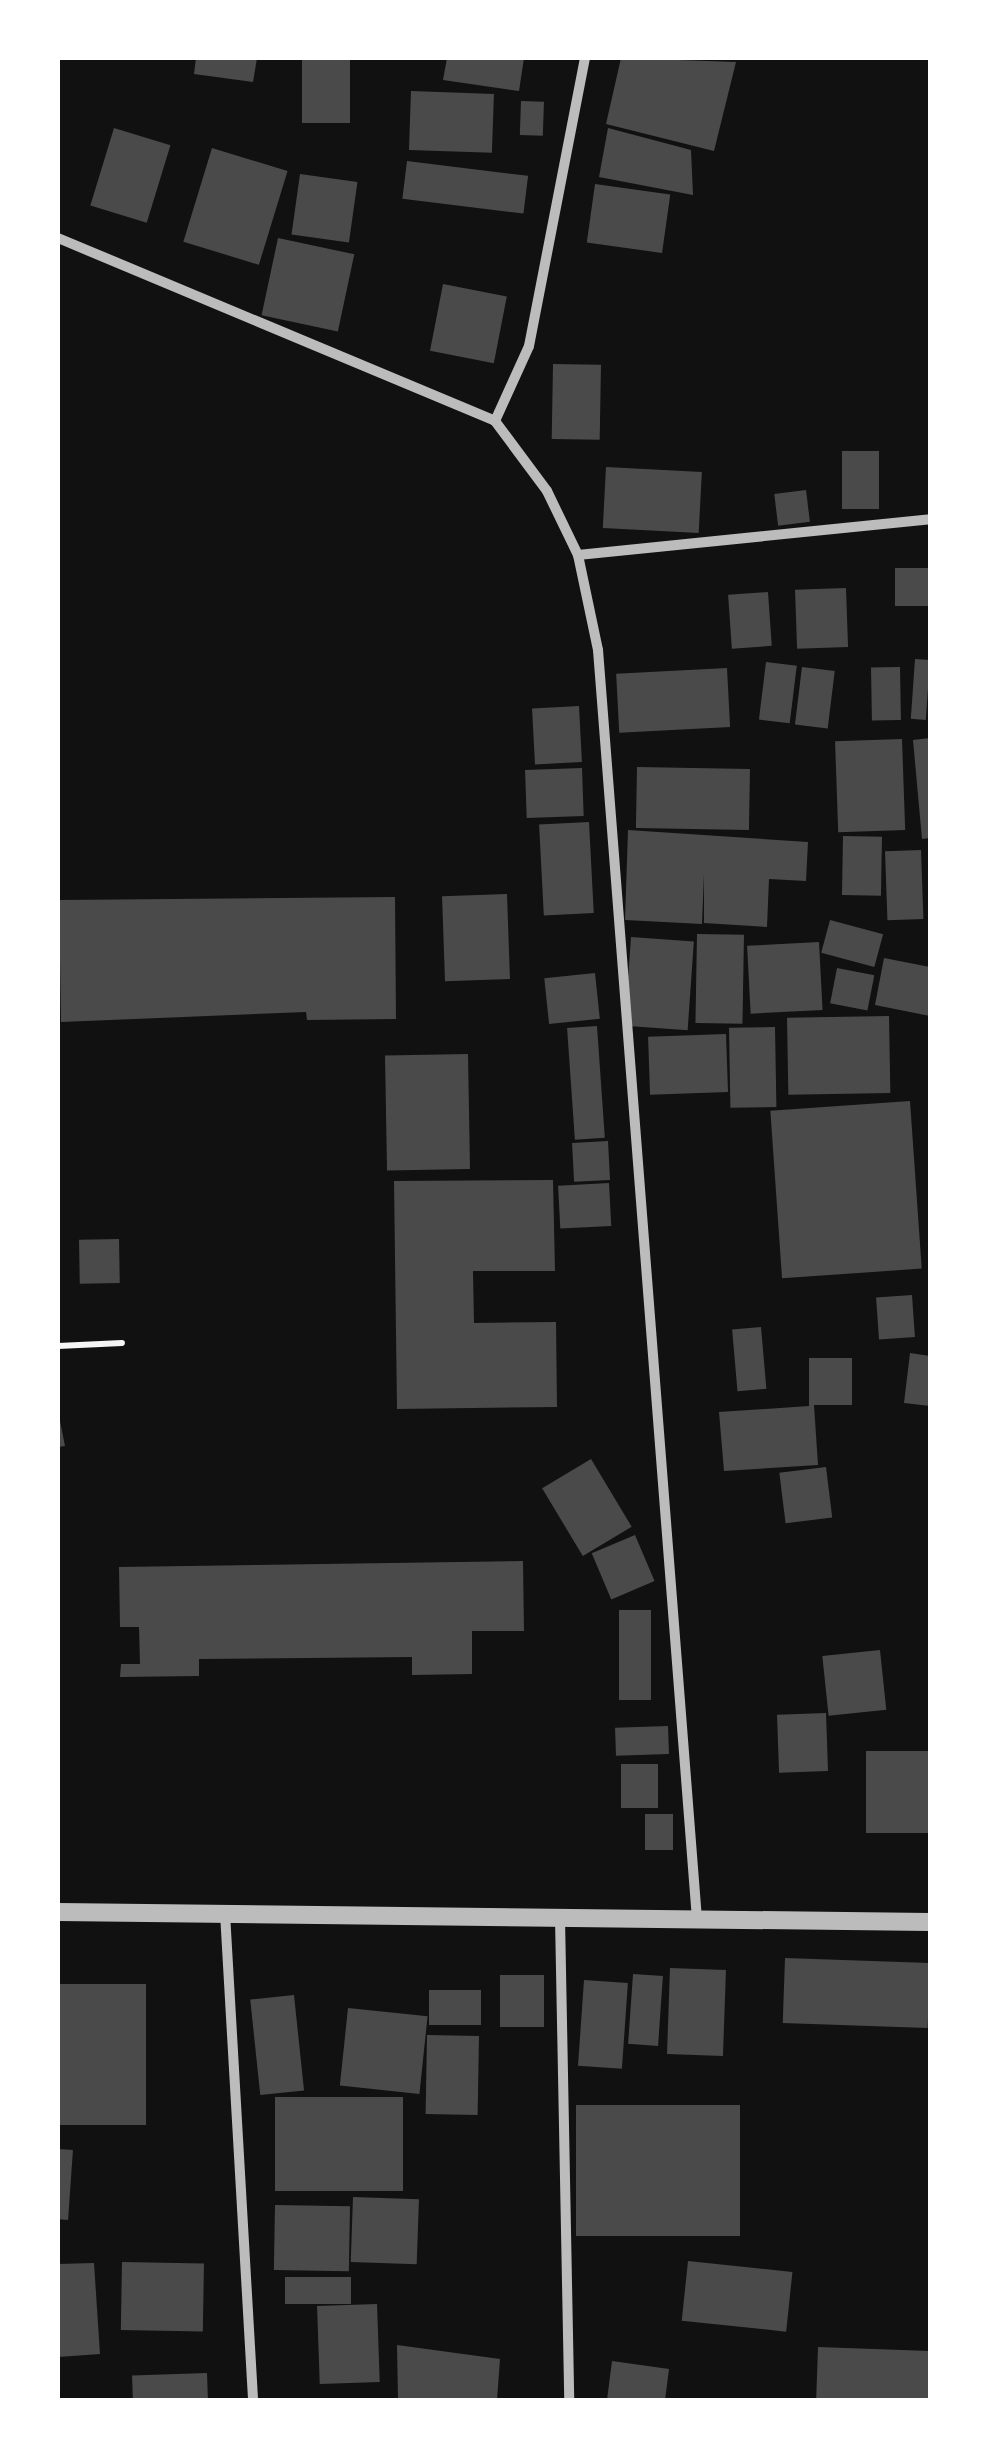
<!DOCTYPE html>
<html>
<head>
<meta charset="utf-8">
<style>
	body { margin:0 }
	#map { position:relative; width:988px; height:2458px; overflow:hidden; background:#111; font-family:"Open Sans",sans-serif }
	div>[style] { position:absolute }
	.building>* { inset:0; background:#4a4a4a; transform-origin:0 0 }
	.path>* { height:6px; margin:-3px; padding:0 3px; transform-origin:3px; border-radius:3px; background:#f5f5f5 }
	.minor>* { height:10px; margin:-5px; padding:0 5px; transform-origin:5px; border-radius:5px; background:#bcbcbc }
	.tertiary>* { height:18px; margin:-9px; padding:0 9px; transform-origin:9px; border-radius:9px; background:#bcbcbc }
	span { translate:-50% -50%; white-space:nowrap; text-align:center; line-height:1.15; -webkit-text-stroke:10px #fff; paint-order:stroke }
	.frame { position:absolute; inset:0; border:60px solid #fff; pointer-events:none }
</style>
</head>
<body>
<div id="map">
	<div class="building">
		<div style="clip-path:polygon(196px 58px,257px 58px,253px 82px,194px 74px)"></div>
		<div style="left:302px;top:58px;width:48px;height:65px"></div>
		<div style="clip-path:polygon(447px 58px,524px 58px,519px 91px,443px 80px)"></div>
		<div style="clip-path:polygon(621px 58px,736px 62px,714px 151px,606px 124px)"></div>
		<div style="left:411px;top:91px;width:83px;height:59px;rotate:2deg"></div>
		<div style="left:521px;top:101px;width:23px;height:34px;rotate:2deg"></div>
		<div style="left:114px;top:128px;width:59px;height:81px;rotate:17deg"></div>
		<div style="clip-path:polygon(608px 128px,691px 150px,693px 195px,599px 177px)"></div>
		<div style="left:212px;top:148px;width:79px;height:98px;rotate:17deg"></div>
		<div style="left:407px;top:161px;width:122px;height:38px;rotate:7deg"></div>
		<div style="left:300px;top:174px;width:58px;height:61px;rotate:8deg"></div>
		<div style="left:595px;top:184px;width:76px;height:59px;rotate:8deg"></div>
		<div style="left:278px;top:238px;width:78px;height:79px;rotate:12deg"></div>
		<div style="left:443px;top:284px;width:65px;height:68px;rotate:11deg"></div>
		<div style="left:553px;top:364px;width:48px;height:75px;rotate:1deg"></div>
		<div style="left:842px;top:451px;width:37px;height:58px"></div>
		<div style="left:606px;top:467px;width:96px;height:61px;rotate:3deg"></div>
		<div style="left:806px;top:490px;width:32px;height:32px;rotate:83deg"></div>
		<div style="left:930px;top:568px;width:38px;height:35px;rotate:90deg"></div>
		<div style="left:846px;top:588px;width:59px;height:51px;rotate:88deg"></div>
		<div style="left:768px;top:592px;width:54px;height:40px;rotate:86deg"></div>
		<div style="left:915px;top:659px;width:15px;height:60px;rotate:4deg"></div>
		<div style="left:766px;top:662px;width:31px;height:58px;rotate:7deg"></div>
		<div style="left:802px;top:667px;width:33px;height:58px;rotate:7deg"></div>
		<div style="left:900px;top:667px;width:53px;height:29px;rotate:89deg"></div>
		<div style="left:727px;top:668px;width:59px;height:111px;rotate:87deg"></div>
		<div style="left:579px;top:706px;width:56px;height:47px;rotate:87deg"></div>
		<div style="clip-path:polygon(930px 738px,930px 838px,922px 839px,913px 740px)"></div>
		<div style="left:902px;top:739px;width:91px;height:67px;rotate:88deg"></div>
		<div style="left:637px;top:767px;width:113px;height:61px;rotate:1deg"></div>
		<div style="left:582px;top:768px;width:48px;height:57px;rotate:88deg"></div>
		<div style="left:589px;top:822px;width:91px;height:50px;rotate:87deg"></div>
		<div style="clip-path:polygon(628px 830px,808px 842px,806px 881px,769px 879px,767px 927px,704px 923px,704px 874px,702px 924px,625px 920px)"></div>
		<div style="left:843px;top:836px;width:39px;height:59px;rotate:1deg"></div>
		<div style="left:921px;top:850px;width:69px;height:36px;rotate:88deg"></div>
		<div style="left:507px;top:894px;width:85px;height:65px;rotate:88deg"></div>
		<div style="clip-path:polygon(395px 897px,396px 1019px,307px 1020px,306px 1012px,61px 1022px,59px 900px)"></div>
		<div style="left:830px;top:920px;width:55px;height:34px;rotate:15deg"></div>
		<div style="left:697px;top:934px;width:47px;height:89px;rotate:1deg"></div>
		<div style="left:631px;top:937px;width:63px;height:89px;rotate:4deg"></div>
		<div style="left:819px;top:942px;width:68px;height:72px;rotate:87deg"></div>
		<div style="clip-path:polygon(884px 958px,930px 967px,930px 1016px,875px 1005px)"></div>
		<div style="left:837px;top:968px;width:38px;height:36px;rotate:11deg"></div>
		<div style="left:595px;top:973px;width:46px;height:51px;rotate:84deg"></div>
		<div style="left:889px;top:1016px;width:77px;height:102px;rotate:89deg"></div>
		<div style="left:597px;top:1026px;width:112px;height:30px;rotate:86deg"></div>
		<div style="left:775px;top:1027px;width:80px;height:46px;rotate:89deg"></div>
		<div style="left:726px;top:1034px;width:58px;height:78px;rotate:88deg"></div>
		<div style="left:468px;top:1054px;width:115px;height:83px;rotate:89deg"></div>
		<div style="left:910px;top:1101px;width:168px;height:140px;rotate:86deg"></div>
		<div style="left:608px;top:1141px;width:39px;height:36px;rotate:87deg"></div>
		<div style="clip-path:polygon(553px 1180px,555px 1271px,473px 1271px,474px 1323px,556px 1322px,557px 1407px,397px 1409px,394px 1181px)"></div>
		<div style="left:609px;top:1183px;width:43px;height:51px;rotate:87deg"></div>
		<div style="left:119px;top:1239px;width:44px;height:40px;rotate:89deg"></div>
		<div style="left:912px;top:1295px;width:42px;height:36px;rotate:86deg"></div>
		<div style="left:761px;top:1327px;width:62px;height:29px;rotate:85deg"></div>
		<div style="clip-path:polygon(910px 1353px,930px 1356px,930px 1406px,904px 1403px)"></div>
		<div style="clip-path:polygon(809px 1358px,852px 1358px,852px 1405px,814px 1405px,818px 1465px,724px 1471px,719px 1412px,809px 1406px)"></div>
		<div style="clip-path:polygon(58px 1411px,65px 1446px,58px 1447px)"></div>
		<div style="left:591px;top:1459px;width:79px;height:57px;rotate:59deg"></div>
		<div style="left:826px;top:1467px;width:51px;height:47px;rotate:83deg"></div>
		<div style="left:635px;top:1535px;width:50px;height:47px;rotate:67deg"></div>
		<div style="clip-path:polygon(523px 1561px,524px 1631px,472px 1631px,472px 1674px,412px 1675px,412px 1657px,199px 1659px,199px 1676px,120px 1677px,121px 1664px,140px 1664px,139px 1627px,120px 1627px,119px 1567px)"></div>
		<div style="left:619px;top:1610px;width:32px;height:90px"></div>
		<div style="left:880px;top:1650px;width:60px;height:58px;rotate:84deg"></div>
		<div style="left:826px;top:1713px;width:58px;height:49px;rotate:88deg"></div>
		<div style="left:668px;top:1726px;width:28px;height:53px;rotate:88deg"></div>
		<div style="left:866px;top:1751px;width:64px;height:82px"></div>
		<div style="left:621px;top:1764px;width:37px;height:44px"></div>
		<div style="left:645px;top:1814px;width:28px;height:36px"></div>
		<div style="left:785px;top:1958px;width:145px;height:65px;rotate:2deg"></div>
		<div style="left:670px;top:1968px;width:56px;height:86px;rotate:2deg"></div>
		<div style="left:633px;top:1974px;width:30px;height:70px;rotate:4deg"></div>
		<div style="left:500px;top:1975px;width:44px;height:52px"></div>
		<div style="left:584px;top:1980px;width:44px;height:86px;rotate:4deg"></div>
		<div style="left:58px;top:1984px;width:88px;height:141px"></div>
		<div style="left:429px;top:1990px;width:52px;height:35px"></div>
		<div style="left:294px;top:1995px;width:96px;height:44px;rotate:84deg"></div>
		<div style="left:348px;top:2008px;width:80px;height:78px;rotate:6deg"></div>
		<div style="left:427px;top:2035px;width:52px;height:79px;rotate:1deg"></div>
		<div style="left:275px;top:2097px;width:128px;height:94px"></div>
		<div style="left:740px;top:2105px;width:131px;height:164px;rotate:90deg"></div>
		<div style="left:58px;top:2149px;width:15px;height:70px;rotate:4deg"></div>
		<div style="left:353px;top:2197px;width:66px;height:65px;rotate:2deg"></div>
		<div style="left:275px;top:2205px;width:75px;height:65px;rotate:1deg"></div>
		<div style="left:688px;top:2261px;width:105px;height:60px;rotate:6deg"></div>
		<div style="left:122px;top:2262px;width:82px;height:68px;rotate:1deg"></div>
		<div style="clip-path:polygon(94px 2263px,100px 2354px,58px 2357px,58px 2264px)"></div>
		<div style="left:285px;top:2277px;width:66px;height:27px"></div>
		<div style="left:377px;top:2304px;width:78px;height:60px;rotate:88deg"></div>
		<div style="clip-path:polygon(397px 2345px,500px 2359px,497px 2400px,398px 2400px)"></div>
		<div style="left:818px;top:2347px;width:112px;height:53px;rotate:2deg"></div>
		<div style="clip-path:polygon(612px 2361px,669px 2369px,665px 2400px,607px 2400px)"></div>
		<div style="left:207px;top:2373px;width:27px;height:75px;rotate:88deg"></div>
	</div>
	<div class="path">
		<div style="left:58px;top:1346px;width:64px;rotate:-2.7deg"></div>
	</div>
	<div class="minor">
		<div style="left:58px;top:238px;width:474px;rotate:22.7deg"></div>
		<div style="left:495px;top:421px;width:87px;rotate:53.4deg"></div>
		<div style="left:547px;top:491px;width:71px;rotate:64.2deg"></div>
		<div style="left:578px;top:555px;width:97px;rotate:78.1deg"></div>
		<div style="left:598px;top:650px;width:1274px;rotate:85.54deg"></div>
		<div style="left:495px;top:421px;width:82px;rotate:-65.6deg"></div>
		<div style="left:529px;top:346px;width:293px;rotate:-79deg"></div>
		<div style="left:578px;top:555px;width:354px;rotate:-5.8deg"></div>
		<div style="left:225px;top:1913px;width:488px;rotate:86.7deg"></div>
		<div style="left:560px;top:1918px;width:482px;rotate:88.9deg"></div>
	</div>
	<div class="tertiary">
		<div style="left:58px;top:1912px;width:872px;rotate:0.66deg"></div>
	</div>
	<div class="frame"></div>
</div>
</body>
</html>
